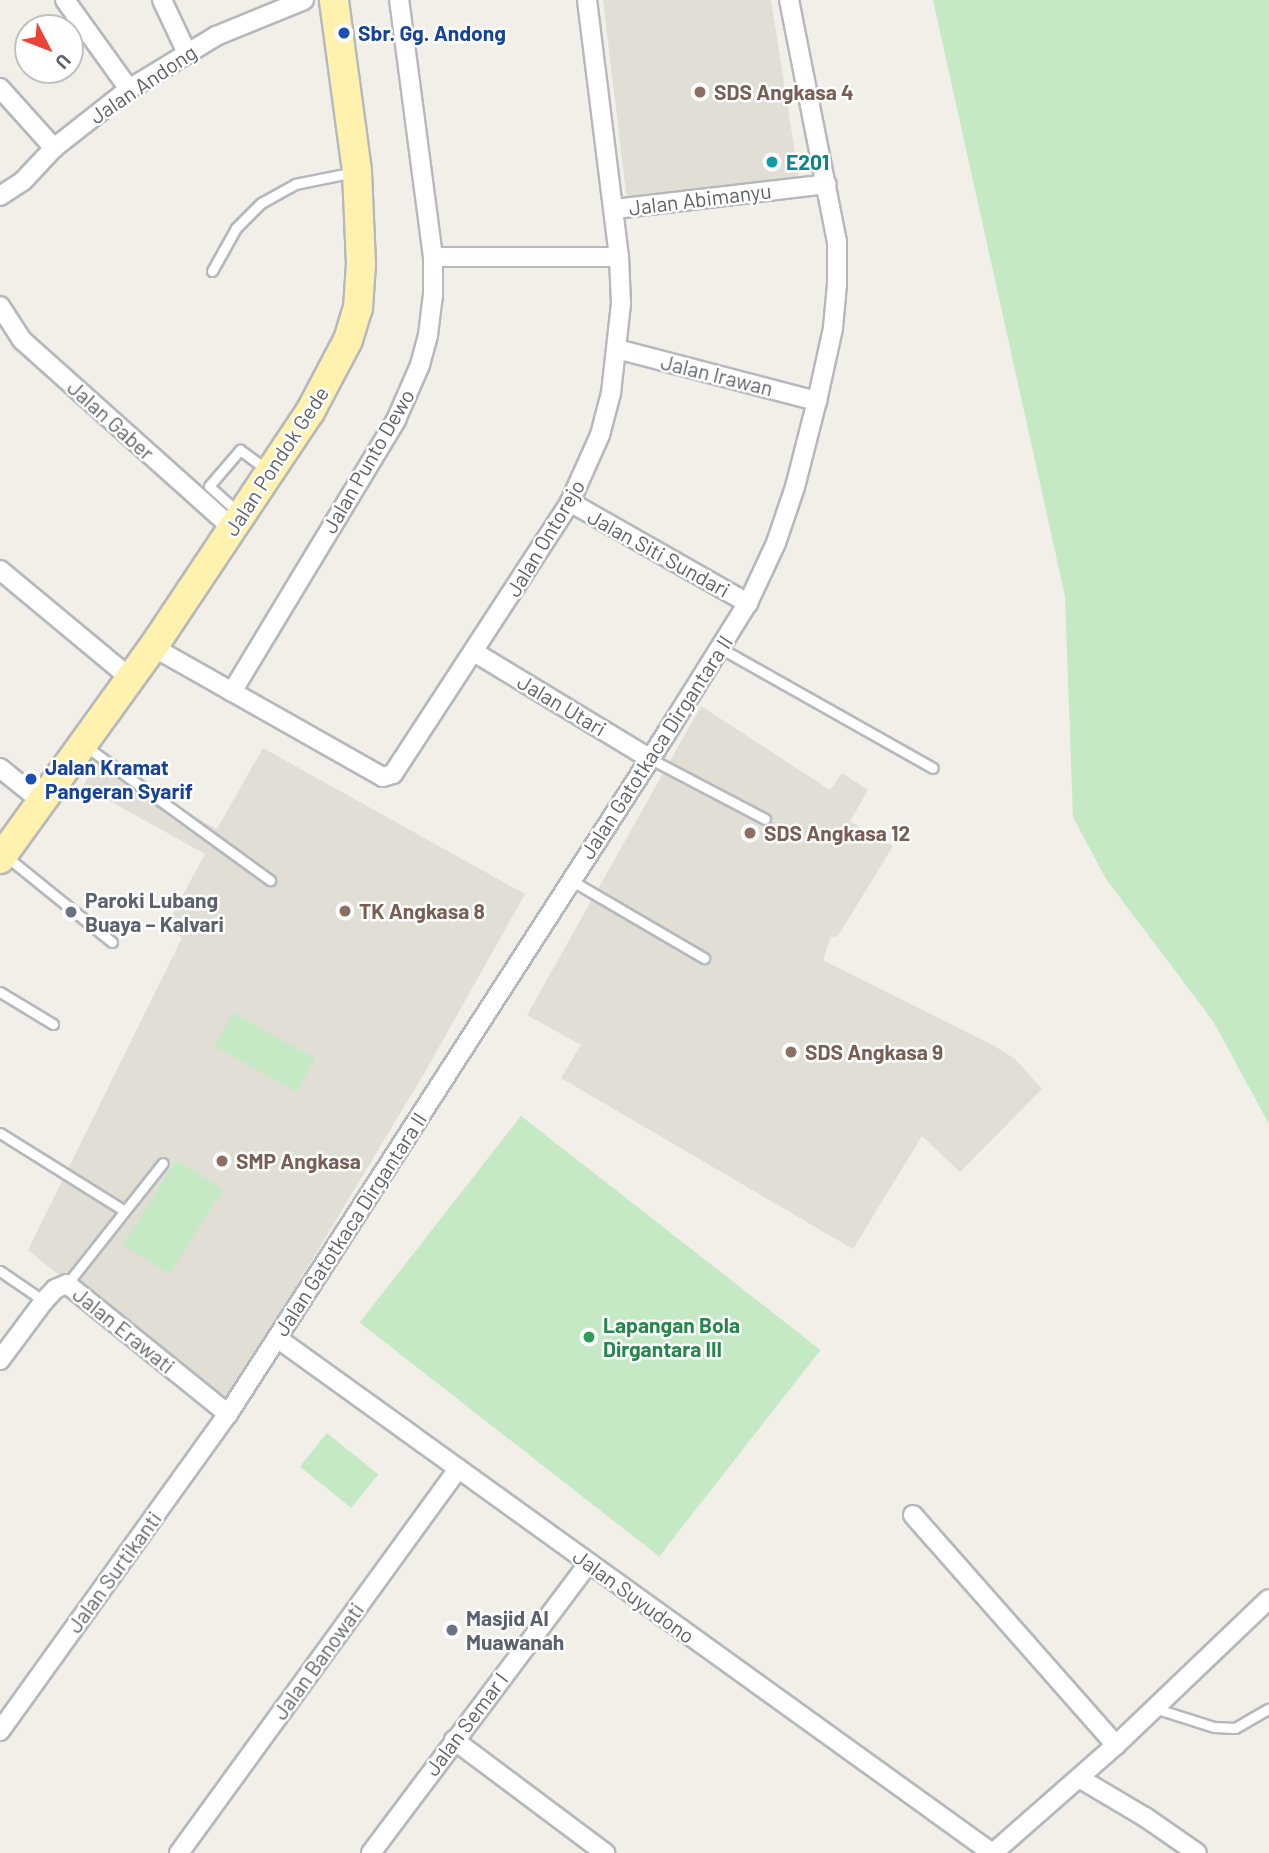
<!DOCTYPE html>
<html>
<head>
<meta charset="utf-8">
<style>
	body { margin:0 }
	#map { position:relative; width:1269px; height:1853px; overflow:hidden; background:#f1efe8; font-family:Barlow,sans-serif }
	div>[style] { position:absolute }
	.education>* { inset:0; background:#e1ded6 }
	.green>* { inset:0; background:#c5e8c5; transform-origin:0 0 }
	.roads { filter:drop-shadow(2px 0 #b5b8bc) drop-shadow(-2px 0 #b5b8bc) drop-shadow(0 2px #b5b8bc) drop-shadow(0 -2px #b5b8bc) }
	.lane>* { height:9px; margin:-4.5px; padding:0 4.5px; transform-origin:4.5px; border-radius:4.5px; background:#fff }
	.street>* { height:18px; margin:-9px; padding:0 9px; transform-origin:9px; border-radius:9px; background:#fff }
	.primary>* { height:28px; margin:-14px; padding:0 14px; transform-origin:14px; border-radius:14px; background:#fff2af }
	.dots>* { width:19px; height:19px; translate:-50% -50%; box-sizing:border-box; border:4px solid #fff; border-radius:50% }
	span { translate:-50% -50%; white-space:nowrap; text-align:center; line-height:1.15; -webkit-text-stroke:5px #fff; paint-order:stroke }
	.transit-label { font-size:21px; color:#164399; font-weight:700 }
	.left { translate:0 -50%; text-align:left }
	.street-label { font-size:21px; color:#5f6368 }
	.education-label { font-size:21px; color:#785e54; font-weight:700 }
	.culture-label { font-size:21px; color:#0d838f; font-weight:700 }
	.worship-label { font-size:21px; color:#5b616d; font-weight:700 }
	.leisure-label { font-size:21px; color:#27864d; font-weight:700 }
	.north { position:absolute; left:14px; top:14px; width:70px; height:70px; box-sizing:border-box; background:#fff; border:2px solid #bfc1c3; border-radius:50%; rotate:132deg; font-size:19px; font-weight:700; line-height:28px; text-align:center; color:#5f6368 }
	.north::after { content:''; display:block; margin:auto; width:24px; height:32px; background:#ea4335; clip-path:polygon(50% 0,100% 100%,50% 72%,0 100%) }
</style>
</head>
<body>
<div id="map">
	<div class="education">
		<div style="clip-path:polygon(603px 0,771px 0,800px 185px,627px 201px)"></div>
		<div style="clip-path:polygon(701px 706px,830px 790px,842px 773px,868px 790px,850px 821px,893px 846px,838px 936px,831px 937px,823px 960px,993px 1045px,1015px 1059px,1042px 1089px,960px 1172px,922px 1136px,853px 1249px,561px 1078px,581px 1045px,527px 1015px)"></div>
		<div style="clip-path:polygon(263px 748px,525px 894px,425px 1072px,223px 1408px,28px 1250px,182px 938px,165px 928px,205px 854px,83px 786px,97px 763px,217px 829px)"></div>
	</div>
	<div class="green">
		<div style="clip-path:polygon(933px 0,1269px 0,1269px 1124px,1213px 1021px,1106px 879px,1073px 817px,1065px 596px)"></div>
		<div style="left:233px;top:1013px;width:94px;height:38px;rotate:29deg"></div>
		<div style="left:521px;top:1116px;width:380px;height:262px;rotate:38deg"></div>
		<div style="left:176px;top:1160px;width:55px;height:100px;rotate:32deg"></div>
		<div style="left:327px;top:1433px;width:66px;height:43px;rotate:39deg"></div>
	</div>
	<div class="roads">
		<div class="lane">
			<div style="left:212px;top:271px;width:49px;rotate:-60.8deg"></div>
			<div style="left:236px;top:228px;width:35px;rotate:-45deg"></div>
			<div style="left:261px;top:203px;width:39px;rotate:-29deg"></div>
			<div style="left:295px;top:184px;width:60px;rotate:-11.5deg"></div>
			<div style="left:239px;top:513px;width:40px;rotate:-138deg"></div>
			<div style="left:209px;top:486px;width:48px;rotate:-49.3deg"></div>
			<div style="left:240px;top:450px;width:34px;rotate:36deg"></div>
			<div style="left:720px;top:648px;width:244px;rotate:29.4deg"></div>
			<div style="left:84px;top:745px;width:230px;rotate:36deg"></div>
			<div style="left:649px;top:758px;width:131px;rotate:27.7deg"></div>
			<div style="left:7px;top:857px;width:135px;rotate:39deg"></div>
			<div style="left:572px;top:881px;width:153px;rotate:30.3deg"></div>
			<div style="left:0;top:992px;width:62px;rotate:31.1deg"></div>
			<div style="left:0;top:1133px;width:147px;rotate:32deg"></div>
			<div style="left:0;top:1271px;width:53px;rotate:34.3deg"></div>
			<div style="left:67px;top:1284px;width:154px;rotate:-51.6deg"></div>
			<div style="left:1154px;top:1708px;width:63px;rotate:17.6deg"></div>
			<div style="left:1214px;top:1727px;width:21px;rotate:3deg"></div>
			<div style="left:1235px;top:1728px;width:39px;rotate:-30deg"></div>
		</div>
		<div class="street">
			<div style="left:65px;top:0;width:110px;rotate:54.3deg"></div>
			<div style="left:162px;top:0;width:59px;rotate:64.7deg"></div>
			<div style="left:0;top:88px;width:81px;rotate:48deg"></div>
			<div style="left:0;top:196px;width:27px;rotate:-33deg"></div>
			<div style="left:23px;top:181px;width:45px;rotate:-46.8deg"></div>
			<div style="left:54px;top:148px;width:95px;rotate:-38.2deg"></div>
			<div style="left:129px;top:89px;width:102px;rotate:-31.3deg"></div>
			<div style="left:216px;top:36px;width:95px;rotate:-22.2deg"></div>
			<div style="left:615px;top:209px;width:213px;rotate:-6.7deg"></div>
			<div style="left:433px;top:257px;width:186px"></div>
			<div style="left:0;top:306px;width:40px;rotate:57.1deg"></div>
			<div style="left:22px;top:340px;width:282px;rotate:41.8deg"></div>
			<div style="left:617px;top:349px;width:207px;rotate:14.6deg"></div>
			<div style="left:570px;top:502px;width:205px;rotate:29.6deg"></div>
			<div style="left:0;top:570px;width:169px;rotate:39.7deg"></div>
			<div style="left:153px;top:647px;width:264px;rotate:29.5deg"></div>
			<div style="left:383px;top:777px;width:10px;rotate:-17deg"></div>
			<div style="left:393px;top:774px;width:325px;rotate:-56.9deg"></div>
			<div style="left:570px;top:502px;width:73px;rotate:-65.9deg"></div>
			<div style="left:600px;top:435px;width:43px;rotate:-75.3deg"></div>
			<div style="left:611px;top:393px;width:90px;rotate:-83.6deg"></div>
			<div style="left:621px;top:304px;width:47px;rotate:-92.4deg"></div>
			<div style="left:619px;top:257px;width:259px;rotate:-97.1deg"></div>
			<div style="left:474px;top:652px;width:205px;rotate:31.2deg"></div>
			<div style="left:232px;top:692px;width:318px;rotate:-58.9deg"></div>
			<div style="left:396px;top:420px;width:60px;rotate:-66.4deg"></div>
			<div style="left:420px;top:365px;width:31px;rotate:-75deg"></div>
			<div style="left:428px;top:335px;width:39px;rotate:-83deg"></div>
			<div style="left:433px;top:296px;width:39px;rotate:-90deg"></div>
			<div style="left:433px;top:257px;width:259px;rotate:-97.5deg"></div>
			<div style="left:0;top:768px;width:53px;rotate:38.8deg"></div>
			<div style="left:277px;top:1338px;width:881px;rotate:35.76deg"></div>
			<div style="left:0;top:1360px;width:74px;rotate:-53.3deg"></div>
			<div style="left:44px;top:1301px;width:16px;rotate:-47deg"></div>
			<div style="left:55px;top:1289px;width:13px;rotate:-23deg"></div>
			<div style="left:67px;top:1284px;width:207px;rotate:38.9deg"></div>
			<div style="left:913px;top:1515px;width:307px;rotate:48.6deg"></div>
			<div style="left:0;top:1731px;width:390px;rotate:-54.3deg"></div>
			<div style="left:228px;top:1414px;width:809px;rotate:-57.21deg"></div>
			<div style="left:666px;top:734px;width:155px;rotate:-58deg"></div>
			<div style="left:748px;top:603px;width:66px;rotate:-65deg"></div>
			<div style="left:776px;top:543px;width:59px;rotate:-71.3deg"></div>
			<div style="left:795px;top:487px;width:89px;rotate:-75.7deg"></div>
			<div style="left:817px;top:401px;width:75px;rotate:-77.6deg"></div>
			<div style="left:833px;top:328px;width:44px;rotate:-84.8deg"></div>
			<div style="left:837px;top:284px;width:42px;rotate:-90deg"></div>
			<div style="left:837px;top:242px;width:247px;rotate:-101.2deg"></div>
			<div style="left:454px;top:1740px;width:189px;rotate:36.8deg"></div>
			<div style="left:1079px;top:1778px;width:77px;rotate:30.6deg"></div>
			<div style="left:1145px;top:1817px;width:63px;rotate:34.7deg"></div>
			<div style="left:179px;top:1853px;width:475px;rotate:-54deg"></div>
			<div style="left:371px;top:1853px;width:363px;rotate:-53.1deg"></div>
			<div style="left:993px;top:1853px;width:164px;rotate:-41.3deg"></div>
			<div style="left:1116px;top:1745px;width:211px;rotate:-43.7deg"></div>
		</div>
		<div class="primary">
			<div style="left:0;top:859px;width:261px;rotate:-54.2deg"></div>
			<div style="left:153px;top:647px;width:283px;rotate:-56.3deg"></div>
			<div style="left:310px;top:412px;width:81px;rotate:-62.2deg"></div>
			<div style="left:348px;top:340px;width:34px;rotate:-73deg"></div>
			<div style="left:358px;top:308px;width:44px;rotate:-86.1deg"></div>
			<div style="left:361px;top:264px;width:93px;rotate:-92.5deg"></div>
			<div style="left:357px;top:171px;width:173px;rotate:-97.7deg"></div>
		</div>
	</div>
	<div class="dots">
		<div style="left:344px;top:33px;background:#1a4fb4"></div>
		<div style="left:700px;top:92px;background:#8d6e63"></div>
		<div style="left:772px;top:162px;background:#0f9aa8"></div>
		<div style="left:31px;top:779px;background:#1a4fb4"></div>
		<div style="left:750px;top:833px;background:#8d6e63"></div>
		<div style="left:345px;top:911px;background:#8d6e63"></div>
		<div style="left:71px;top:912px;background:#6b7280"></div>
		<div style="left:791px;top:1052px;background:#8d6e63"></div>
		<div style="left:222px;top:1161px;background:#8d6e63"></div>
		<div style="left:589px;top:1337px;background:#2e9e5b"></div>
		<div style="left:452px;top:1630px;background:#6b7280"></div>
	</div>
	<div class="transit-label">
		<span class="left" style="left:358px;top:33px">Sbr. Gg. Andong</span>
		<span class="left" style="left:45px;top:779px">Jalan Kramat<br>Pangeran Syarif</span>
	</div>
	<div class="street-label">
		<span style="left:143px;top:84px;rotate:-34deg">Jalan Andong</span>
		<span style="left:700px;top:199px;rotate:-7deg">Jalan Abimanyu</span>
		<span style="left:717px;top:375px;rotate:14deg">Jalan Irawan</span>
		<span style="left:111px;top:420px;rotate:42deg">Jalan Gaber</span>
		<span style="left:276px;top:461px;rotate:-57deg">Jalan Pondok Gede</span>
		<span style="left:368px;top:461px;rotate:-60deg">Jalan Punto Dewo</span>
		<span style="left:545px;top:538px;rotate:-59deg">Jalan Ontorejo</span>
		<span style="left:659px;top:553px;rotate:29deg">Jalan Siti Sundari</span>
		<span style="left:562px;top:705px;rotate:31deg">Jalan Utari</span>
		<span style="left:656px;top:747px;rotate:-57deg">Jalan Gatotkaca Dirgantara II</span>
		<span style="left:350px;top:1224px;rotate:-57deg">Jalan Gatotkaca Dirgantara II</span>
		<span style="left:124px;top:1330px;rotate:39deg">Jalan Erawati</span>
		<span style="left:114px;top:1572px;rotate:-54deg">Jalan Surtikanti</span>
		<span style="left:634px;top:1596px;rotate:36deg">Jalan Suyudono</span>
		<span style="left:318px;top:1661px;rotate:-54deg">Jalan Banowati</span>
		<span style="left:466px;top:1724px;rotate:-53deg">Jalan Semar I</span>
	</div>
	<div class="education-label">
		<span class="left" style="left:714px;top:92px">SDS Angkasa 4</span>
		<span class="left" style="left:764px;top:833px">SDS Angkasa 12</span>
		<span class="left" style="left:359px;top:911px">TK Angkasa 8</span>
		<span class="left" style="left:805px;top:1052px">SDS Angkasa 9</span>
		<span class="left" style="left:236px;top:1161px">SMP Angkasa</span>
	</div>
	<div class="culture-label">
		<span class="left" style="left:786px;top:162px">E201</span>
	</div>
	<div class="worship-label">
		<span class="left" style="left:85px;top:912px">Paroki Lubang<br>Buaya – Kalvari</span>
		<span class="left" style="left:466px;top:1630px">Masjid Al<br>Muawanah</span>
	</div>
	<div class="leisure-label">
		<span class="left" style="left:603px;top:1337px">Lapangan Bola<br>Dirgantara III</span>
	</div>
	<div class="north">U</div>
</div>
</body>
</html>
